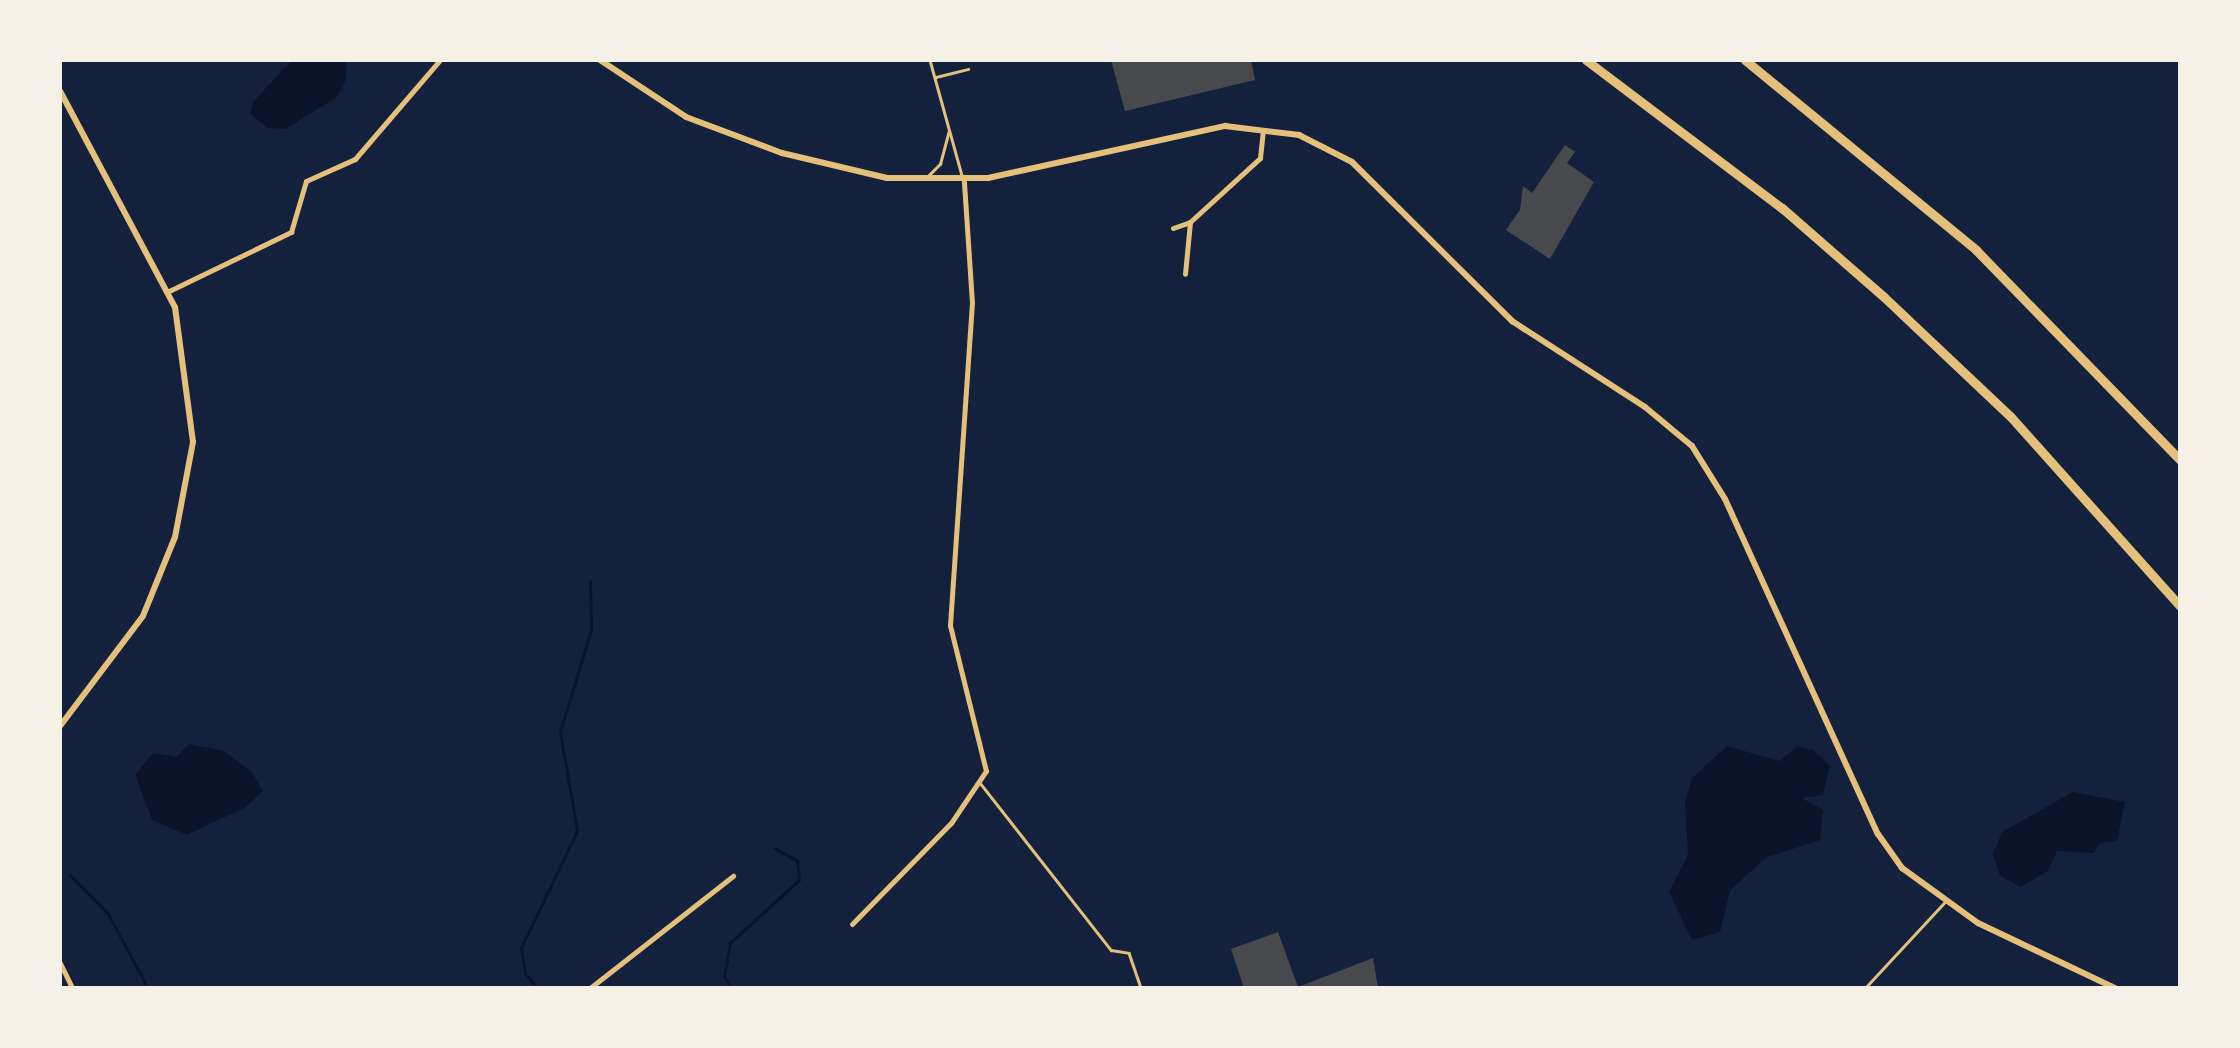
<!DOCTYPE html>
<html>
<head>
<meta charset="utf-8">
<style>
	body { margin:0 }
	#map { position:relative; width:2240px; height:1048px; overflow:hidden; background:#14213d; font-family:Commissioner,sans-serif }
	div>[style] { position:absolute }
	.water>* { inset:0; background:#0b132b }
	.stream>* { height:2.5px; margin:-1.25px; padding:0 1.25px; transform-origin:1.25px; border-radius:1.25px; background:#0b132b }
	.building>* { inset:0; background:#48494c }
	.service>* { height:2.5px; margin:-1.25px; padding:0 1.25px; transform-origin:1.25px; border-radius:1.25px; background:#e5c07b }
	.minor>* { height:5px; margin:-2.5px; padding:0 2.5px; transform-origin:2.5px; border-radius:2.5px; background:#e5c07b }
	.secondary>* { height:6px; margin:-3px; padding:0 3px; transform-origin:3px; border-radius:3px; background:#e5c07b }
	.motorway>* { height:9px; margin:-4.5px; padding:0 4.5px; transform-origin:4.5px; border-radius:4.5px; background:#e5c07b }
	span { translate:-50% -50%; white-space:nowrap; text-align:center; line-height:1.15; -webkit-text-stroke:8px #f6f1e7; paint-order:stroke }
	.frame { position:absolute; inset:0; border:62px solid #f6f1e7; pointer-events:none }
</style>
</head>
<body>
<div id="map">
	<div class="water">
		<div style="clip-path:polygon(292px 60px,347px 60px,345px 82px,336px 98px,285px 129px,267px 128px,250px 113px,253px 102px)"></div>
		<div style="clip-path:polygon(189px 744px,224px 751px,252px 772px,263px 791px,246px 807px,187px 835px,152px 820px,135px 775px,153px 753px,176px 757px)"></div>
		<div style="clip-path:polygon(1797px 747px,1813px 750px,1830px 766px,1823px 795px,1802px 798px,1823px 810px,1820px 840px,1765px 858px,1730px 891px,1720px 932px,1692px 940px,1669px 892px,1688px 855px,1685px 801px,1692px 778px,1727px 746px,1779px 761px)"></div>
		<div style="clip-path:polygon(2073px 792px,2125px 802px,2117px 841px,2100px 843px,2094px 853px,2057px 851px,2048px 871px,2021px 887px,2000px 876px,1993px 854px,2002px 832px)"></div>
	</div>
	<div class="stream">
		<div style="left:70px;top:875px;width:54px;rotate:45deg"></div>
		<div style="left:108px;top:913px;width:85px;rotate:61.9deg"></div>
		<div style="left:537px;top:988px;width:19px;rotate:-129deg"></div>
		<div style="left:525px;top:973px;width:25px;rotate:-99deg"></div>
		<div style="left:521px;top:948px;width:130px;rotate:-64.4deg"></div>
		<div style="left:577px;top:831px;width:100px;rotate:-99.7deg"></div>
		<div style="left:560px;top:732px;width:107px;rotate:-73.1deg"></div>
		<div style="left:591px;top:630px;width:48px;rotate:-91.2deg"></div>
		<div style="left:731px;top:988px;width:13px;rotate:-122deg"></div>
		<div style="left:724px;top:977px;width:35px;rotate:-80deg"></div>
		<div style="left:730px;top:943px;width:93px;rotate:-42.4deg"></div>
		<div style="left:799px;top:880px;width:19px;rotate:-96deg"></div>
		<div style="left:797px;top:861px;width:25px;rotate:-151deg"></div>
	</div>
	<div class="building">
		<div style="clip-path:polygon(1111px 60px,1251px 60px,1255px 80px,1125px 111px)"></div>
		<div style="clip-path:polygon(1565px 145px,1575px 152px,1567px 163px,1594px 182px,1550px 259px,1506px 230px,1520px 210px,1523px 186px,1532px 193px)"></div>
		<div style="clip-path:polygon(1278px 932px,1298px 987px,1373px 958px,1378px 988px,1244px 988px,1231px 949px)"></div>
	</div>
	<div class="service">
		<div style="left:930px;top:60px;width:119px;rotate:74.5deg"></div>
		<div style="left:936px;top:77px;width:33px;rotate:-14deg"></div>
		<div style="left:928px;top:176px;width:17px;rotate:-45deg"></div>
		<div style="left:940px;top:164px;width:34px;rotate:-75deg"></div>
		<div style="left:981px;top:784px;width:211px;rotate:51.9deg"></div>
		<div style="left:1111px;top:950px;width:18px;rotate:9deg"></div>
		<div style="left:1129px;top:953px;width:37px;rotate:71deg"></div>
		<div style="left:1865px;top:988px;width:116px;rotate:-47.1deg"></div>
	</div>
	<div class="minor">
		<div style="left:1190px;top:222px;width:95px;rotate:-42.4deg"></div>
		<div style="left:1260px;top:158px;width:27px;rotate:-84deg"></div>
		<div style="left:1173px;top:228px;width:18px;rotate:-19deg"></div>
		<div style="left:1190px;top:222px;width:52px;rotate:95.5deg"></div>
		<div style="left:169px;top:291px;width:136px;rotate:-25.8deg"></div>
		<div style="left:291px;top:232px;width:53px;rotate:-73.6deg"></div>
		<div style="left:306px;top:181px;width:54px;rotate:-24.2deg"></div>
		<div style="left:355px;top:159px;width:130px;rotate:-49.4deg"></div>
		<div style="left:852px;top:924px;width:141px;rotate:-45.6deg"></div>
		<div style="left:951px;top:823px;width:63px;rotate:-56.1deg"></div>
		<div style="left:986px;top:771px;width:150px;rotate:-103.9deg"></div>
		<div style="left:950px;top:625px;width:323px;rotate:-86.1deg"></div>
		<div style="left:972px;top:303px;width:122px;rotate:-93.8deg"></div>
		<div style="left:60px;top:963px;width:28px;rotate:64deg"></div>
		<div style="left:590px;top:988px;width:182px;rotate:-38.1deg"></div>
	</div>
	<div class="secondary">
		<div style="left:600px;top:60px;width:103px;rotate:33.5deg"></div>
		<div style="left:686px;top:117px;width:103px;rotate:20.6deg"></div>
		<div style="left:782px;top:153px;width:108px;rotate:13.4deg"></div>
		<div style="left:887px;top:178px;width:101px"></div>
		<div style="left:988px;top:178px;width:243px;rotate:-12.4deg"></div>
		<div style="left:1225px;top:126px;width:75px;rotate:6.9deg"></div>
		<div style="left:1299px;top:135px;width:59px;rotate:27deg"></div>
		<div style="left:1352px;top:162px;width:226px;rotate:44.8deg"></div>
		<div style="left:1512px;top:321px;width:158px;rotate:32.9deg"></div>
		<div style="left:1645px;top:407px;width:61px;rotate:39.7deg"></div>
		<div style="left:1692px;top:446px;width:62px;rotate:58.1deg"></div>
		<div style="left:1725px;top:499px;width:368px;rotate:65.5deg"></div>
		<div style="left:1878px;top:834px;width:42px;rotate:54.8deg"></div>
		<div style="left:1902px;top:868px;width:94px;rotate:35.9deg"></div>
		<div style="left:1978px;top:923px;width:152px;rotate:25.4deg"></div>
		<div style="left:60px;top:91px;width:245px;rotate:62deg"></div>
		<div style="left:175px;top:307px;width:136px;rotate:82.4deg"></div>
		<div style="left:193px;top:442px;width:97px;rotate:100.7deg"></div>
		<div style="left:175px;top:537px;width:85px;rotate:112.1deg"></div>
		<div style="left:143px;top:616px;width:138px;rotate:127deg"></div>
	</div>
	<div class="motorway">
		<div style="left:1586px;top:60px;width:246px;rotate:37.1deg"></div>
		<div style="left:1782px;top:208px;width:135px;rotate:41.1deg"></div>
		<div style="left:1884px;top:297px;width:173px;rotate:43.4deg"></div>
		<div style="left:2010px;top:416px;width:255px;rotate:48.2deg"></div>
		<div style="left:1745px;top:60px;width:299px;rotate:39.4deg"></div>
		<div style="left:1976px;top:250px;width:293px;rotate:45.8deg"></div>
	</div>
	<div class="frame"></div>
</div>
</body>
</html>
